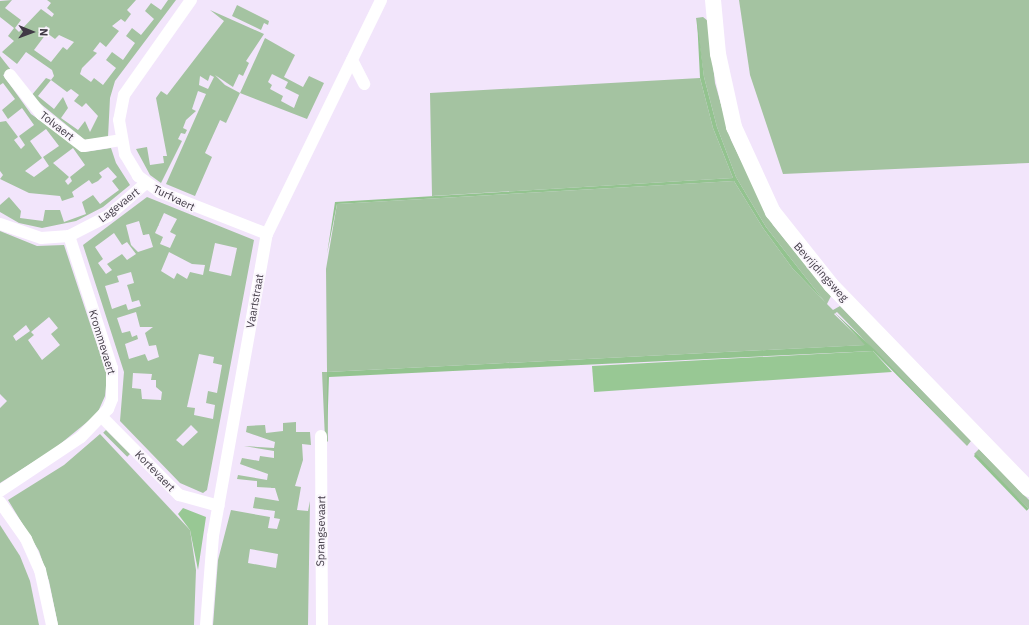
<!DOCTYPE html>
<html>
<head>
<meta charset="utf-8">
<style>
	body { margin:0 }
	#map { position:relative; width:1029px; height:625px; overflow:hidden; background:#f2e5fb; font-family:"IBM Plex Sans",sans-serif }
	div>[style] { position:absolute }
	.green>* { inset:0; background:#a4c3a1; transform-origin:0 0 }
	.forest>* { inset:0; background:#98c894 }
	.water>* { inset:0; background:#93c38f; transform-origin:0 0 }
	.street>* { height:12px; margin:-6px; padding:0 6px; transform-origin:6px; border-radius:6px; background:#fff }
	.secondary>* { height:16px; margin:-8px; padding:0 8px; transform-origin:8px; border-radius:8px; background:#fff }
	span { translate:-50% -50%; white-space:nowrap; text-align:center; line-height:1.15; -webkit-text-stroke:3.5px #faf6fc; paint-order:stroke }
	.street-label { font-size:11px; color:#403a45 }
	.north { position:absolute; left:12px; top:12px; width:40px; height:40px; -webkit-text-stroke:3px #faf6fc; paint-order:stroke; rotate:91deg; font-size:11px; font-weight:700; line-height:16px; text-align:center; color:#403a45 }
	.north::after { content:''; display:block; margin:auto; width:14px; height:18px; background:#403a45; clip-path:polygon(50% 0,100% 100%,50% 72%,0 100%) }
</style>
</head>
<body>
<div id="map">
	<div class="green">
		<div style="clip-path:polygon(evenodd,12px 0,5px 8px,21px 20px,15px 28px,19px 32px,41px 9px,52px 17px,54px 14px,47px 8px,51px 3px,47px 0,136px 0,127px 10px,131px 14px,125px 22px,121px 19px,112px 26px,119px 31px,106px 47px,100px 42px,93px 51px,97px 53px,82px 68px,80px 74px,91px 82px,94px 78px,103px 85px,116px 68px,106px 60px,112px 52px,123px 60px,135px 43px,126px 36px,132px 28px,141px 35px,154px 19px,145px 11px,151px 3px,161px 10px,168px 0,176px 0,115px 81px,110px 98px,108px 137px,85px 140px,31px 96px,46px 78px,51px 80px,54px 76px,52px 70px,26px 52px,17px 64px,2px 52px,14px 41px,8px 36px,14px 28px,0 17px,0 1px,12px 0,46px 26px,50px 29px,47px 33px,55px 39px,59px 35px,74px 42px,67px 50px,63px 47px,51px 62px,34px 50px,46px 34px,42px 31px,46px 26px,12px 0,51px 80px,67px 92px,71px 89px,79px 95px,74px 101px,82px 107px,86px 103px,98px 116px,90px 132px,85px 121px,78px 130px,61px 118px,68px 108px,63px 97px,54px 109px,38px 96px,51px 80px)"></div>
		<div style="clip-path:polygon(739px 0,1029px 0,1029px 163px,783px 174px,750px 75px)"></div>
		<div style="clip-path:polygon(237px 5px,269px 21px,268px 25px,264px 23px,261px 30px,232px 16px)"></div>
		<div style="clip-path:polygon(evenodd,210px 10px,264px 34px,246px 61px,249px 63px,243px 76px,239px 74px,233px 87px,215px 75px,225px 85px,240px 93px,265px 38px,295px 55px,284px 77px,303px 87px,309px 76px,324px 83px,307px 119px,240px 93px,226px 123px,220px 120px,205px 153px,212px 157px,195px 196px,166px 184px,206px 94px,198px 91px,192px 109px,196px 111px,186px 120px,183px 128px,187px 130px,185px 134px,181px 133px,178px 139px,182px 141px,161px 183px,150px 175px,136px 149px,147px 147px,150px 165px,164px 163px,163px 156px,167px 156px,156px 98px,161px 91px,167px 95px,224px 21px,210px 10px,272px 74px,288px 82px,285px 88px,299px 95px,294px 108px,281px 101px,283px 96px,270px 89px,272px 85px,268px 82px,272px 74px,210px 10px,210px 75px,214px 77px,208px 89px,199px 85px,200px 76px,208px 81px,210px 75px)"></div>
		<div style="clip-path:polygon(703px 17px,708px 21px,715px 83px,731px 140px,773px 225px,831px 296px,827px 304px,833px 310px,840px 306px,971px 441px,967px 446px,837px 312px,834px 314px,866px 345px,327px 372px,328px 442px,325px 439px,322px 372px,327px 372px,326px 269px,337px 204px,734px 181px,763px 228px,793px 269px,825px 302px,766px 227px,736px 177px,717px 127px,704px 77px,696px 18px)"></div>
		<div style="clip-path:polygon(evenodd,0 56px,11px 70px,3px 75px,31px 114px,85px 152px,111px 148px,116px 163px,130px 185px,103px 207px,76px 221px,42px 228px,19px 223px,0 212px,0 205px,9px 197px,21px 211px,20px 218px,43px 221px,45px 210px,60px 210px,64px 222px,86px 214px,82px 202px,93px 195px,100px 204px,119px 190px,112px 181px,117px 177px,108px 167px,99px 173px,102px 177px,98px 181px,92px 184px,89px 180px,72px 192px,74px 197px,62px 201px,60px 196px,29px 193px,0 179px,3px 175px,0 171px,0 122px,6px 121px,18px 137px,14px 140px,21px 149px,25px 145px,19px 136px,34px 125px,22px 108px,8px 119px,2px 110px,15px 99px,3px 83px,0 85px,0 56px,46px 129px,59px 146px,43px 157px,49px 166px,34px 177px,25px 171px,42px 158px,30px 141px,46px 129px,0 56px,73px 148px,85px 165px,70px 177px,72px 181px,68px 185px,65px 181px,69px 177px,53px 163px,73px 148px)"></div>
		<div style="clip-path:polygon(700px 78px,713px 128px,733px 178px,432px 196px,430px 93px)"></div>
		<div style="clip-path:polygon(evenodd,147px 197px,254px 240px,207px 490px,203px 493px,180px 483px,120px 421px,124px 372px,83px 245px,147px 197px,164px 213px,177px 219px,170px 232px,176px 235px,170px 248px,160px 244px,163px 237px,155px 233px,164px 213px,147px 197px,139px 221px,143px 235px,149px 234px,153px 247px,138px 252px,131px 245px,126px 225px,139px 221px,147px 197px,114px 233px,122px 245px,127px 242px,136px 254px,127px 260px,122px 254px,107px 264px,112px 270px,106px 274px,98px 263px,103px 259px,95px 247px,114px 233px,147px 197px,215px 243px,237px 248px,231px 276px,209px 271px,215px 243px,147px 197px,169px 252px,192px 264px,205px 265px,203px 275px,190px 272px,187px 279px,177px 273px,174px 279px,161px 271px,169px 252px,147px 197px,131px 272px,134px 283px,127px 285px,129px 291px,132px 302px,139px 300px,141px 306px,128px 310px,126px 304px,112px 309px,105px 286px,119px 282px,117px 276px,131px 272px,147px 197px,136px 312px,140px 327px,153px 327px,145px 333px,149px 346px,156px 345px,159px 357px,148px 361px,145px 354px,129px 359px,125px 344px,138px 339px,137px 335px,132px 337px,130px 331px,122px 333px,117px 318px,136px 312px,147px 197px,199px 354px,214px 357px,213px 363px,222px 365px,217px 393px,208px 391px,206px 403px,215px 405px,213px 419px,194px 415px,195px 408px,187px 407px,199px 354px,147px 197px,133px 373px,152px 374px,151px 380px,156px 380px,156px 387px,162px 392px,161px 400px,142px 399px,141px 389px,132px 388px,133px 373px,147px 197px,191px 425px,198px 432px,183px 446px,176px 440px,191px 425px)"></div>
		<div style="clip-path:polygon(evenodd,0 231px,37px 246px,64px 245px,107px 375px,105px 396px,97px 414px,54px 449px,0 483px,0 408px,7px 401px,0 394px,0 231px,49px 317px,58px 328px,51px 334px,60px 345px,42px 360px,28px 340px,34px 335px,31px 332px,49px 317px,0 231px,26px 325px,30px 331px,16px 341px,13px 336px,26px 325px)"></div>
		<div style="clip-path:polygon(evenodd,296px 422px,296px 432px,310px 432px,311px 445px,302px 444px,303px 460px,295px 486px,301px 487px,297px 510px,308px 511px,310px 501px,308px 625px,213px 625px,218px 560px,231px 510px,270px 517px,268px 528px,277px 529px,280px 519px,274px 518px,275px 511px,253px 508px,255px 497px,279px 501px,275px 488px,257px 487px,257px 481px,237px 479px,238px 475px,267px 480px,268px 474px,240px 464px,242px 458px,259px 461px,260px 456px,274px 458px,274px 451px,244px 446px,274px 448px,275px 442px,246px 432px,247px 426px,265px 425px,266px 433px,283px 431px,283px 423px,296px 422px,250px 549px,278px 554px,276px 568px,248px 563px,250px 549px)"></div>
		<div style="left:106px;top:430px;width:34px;height:4px;rotate:45deg"></div>
		<div style="clip-path:polygon(100px 434px,190px 530px,196px 570px,194px 625px,58px 625px,49px 581px,39px 551px,8px 500px,64px 465px)"></div>
		<div style="clip-path:polygon(979px 449px,1029px 500px,1029px 509px,974px 454px)"></div>
		<div style="clip-path:polygon(0 525px,20px 556px,30px 581px,39px 625px,0 625px)"></div>
	</div>
	<div class="forest">
		<div style="clip-path:polygon(873px 351px,892px 372px,594px 392px,592px 366px)"></div>
		<div style="clip-path:polygon(183px 508px,206px 517px,198px 570px,190px 530px,178px 514px)"></div>
	</div>
	<div class="water">
		<div style="clip-path:polygon(697px 19px,704px 77px,717px 127px,736px 177px,766px 227px,825px 302px,793px 269px,763px 228px,734px 181px,337px 204px,327px 254px,335px 202px,733px 178px,713px 128px,700px 78px)"></div>
		<div style="clip-path:polygon(834px 312px,875px 350px,967px 446px,873px 351px,329px 377px,327px 435px,327px 372px,865px 345px)"></div>
		<div style="left:976px;top:454px;width:76px;height:3px;rotate:46deg"></div>
	</div>
	<div class="street">
		<div style="left:191px;top:0;width:116px;rotate:125.2deg"></div>
		<div style="left:124px;top:95px;width:25px;rotate:101deg"></div>
		<div style="left:119px;top:120px;width:35px;rotate:80deg"></div>
		<div style="left:125px;top:154px;width:26px;rotate:59deg"></div>
		<div style="left:138px;top:176px;width:27px;rotate:36deg"></div>
		<div style="left:160px;top:192px;width:115px;rotate:21.4deg"></div>
		<div style="left:352px;top:60px;width:27px;rotate:63deg"></div>
		<div style="left:10px;top:75px;width:50px;rotate:51.5deg"></div>
		<div style="left:41px;top:114px;width:53px;rotate:37.3deg"></div>
		<div style="left:83px;top:146px;width:38px;rotate:-9deg"></div>
		<div style="left:0;top:224px;width:43px;rotate:18.9deg"></div>
		<div style="left:41px;top:238px;width:28px;rotate:-4deg"></div>
		<div style="left:69px;top:236px;width:44px;rotate:-27.1deg"></div>
		<div style="left:108px;top:216px;width:50px;rotate:-41deg"></div>
		<div style="left:102px;top:417px;width:110px;rotate:45.4deg"></div>
		<div style="left:179px;top:495px;width:41px;rotate:15.4deg"></div>
		<div style="left:321px;top:436px;width:189px;rotate:89.7deg"></div>
		<div style="left:0;top:491px;width:97px;rotate:-33.7deg"></div>
		<div style="left:81px;top:437px;width:39px;rotate:-46deg"></div>
		<div style="left:108px;top:409px;width:11px;rotate:-68deg"></div>
		<div style="left:112px;top:399px;width:31px;rotate:-90deg"></div>
		<div style="left:112px;top:368px;width:139px;rotate:-108deg"></div>
		<div style="left:0;top:502px;width:45px;rotate:54.9deg"></div>
		<div style="left:26px;top:539px;width:34px;rotate:66deg"></div>
		<div style="left:40px;top:570px;width:56px;rotate:77.7deg"></div>
		<div style="left:206px;top:625px;width:89px;rotate:-85.5deg"></div>
		<div style="left:213px;top:536px;width:307px;rotate:-79.9deg"></div>
		<div style="left:267px;top:234px;width:260px;rotate:-64deg"></div>
	</div>
	<div class="secondary">
		<div style="left:713px;top:0;width:54px;rotate:84.7deg"></div>
		<div style="left:718px;top:54px;width:75px;rotate:77.6deg"></div>
		<div style="left:734px;top:127px;width:94px;rotate:65.4deg"></div>
		<div style="left:773px;top:212px;width:93px;rotate:51.5deg"></div>
		<div style="left:831px;top:285px;width:284px;rotate:45.9deg"></div>
	</div>
	<div class="street-label">
		<span style="left:57px;top:126px;rotate:38deg">Tolvaert</span>
		<span style="left:174px;top:198px;rotate:26deg">Turfvaert</span>
		<span style="left:119px;top:205px;rotate:-38deg">Lagevaert</span>
		<span style="left:821px;top:272px;rotate:48deg">Bevrijdingsweg</span>
		<span style="left:255px;top:301px;rotate:-80deg">Vaartstraat</span>
		<span style="left:102px;top:342px;rotate:73deg">Krommevaert</span>
		<span style="left:155px;top:471px;rotate:46deg">Kortevaert</span>
		<span style="left:321px;top:531px;rotate:-89deg">Sprangsevaart</span>
	</div>
	<div class="north">N</div>
</div>
</body>
</html>
